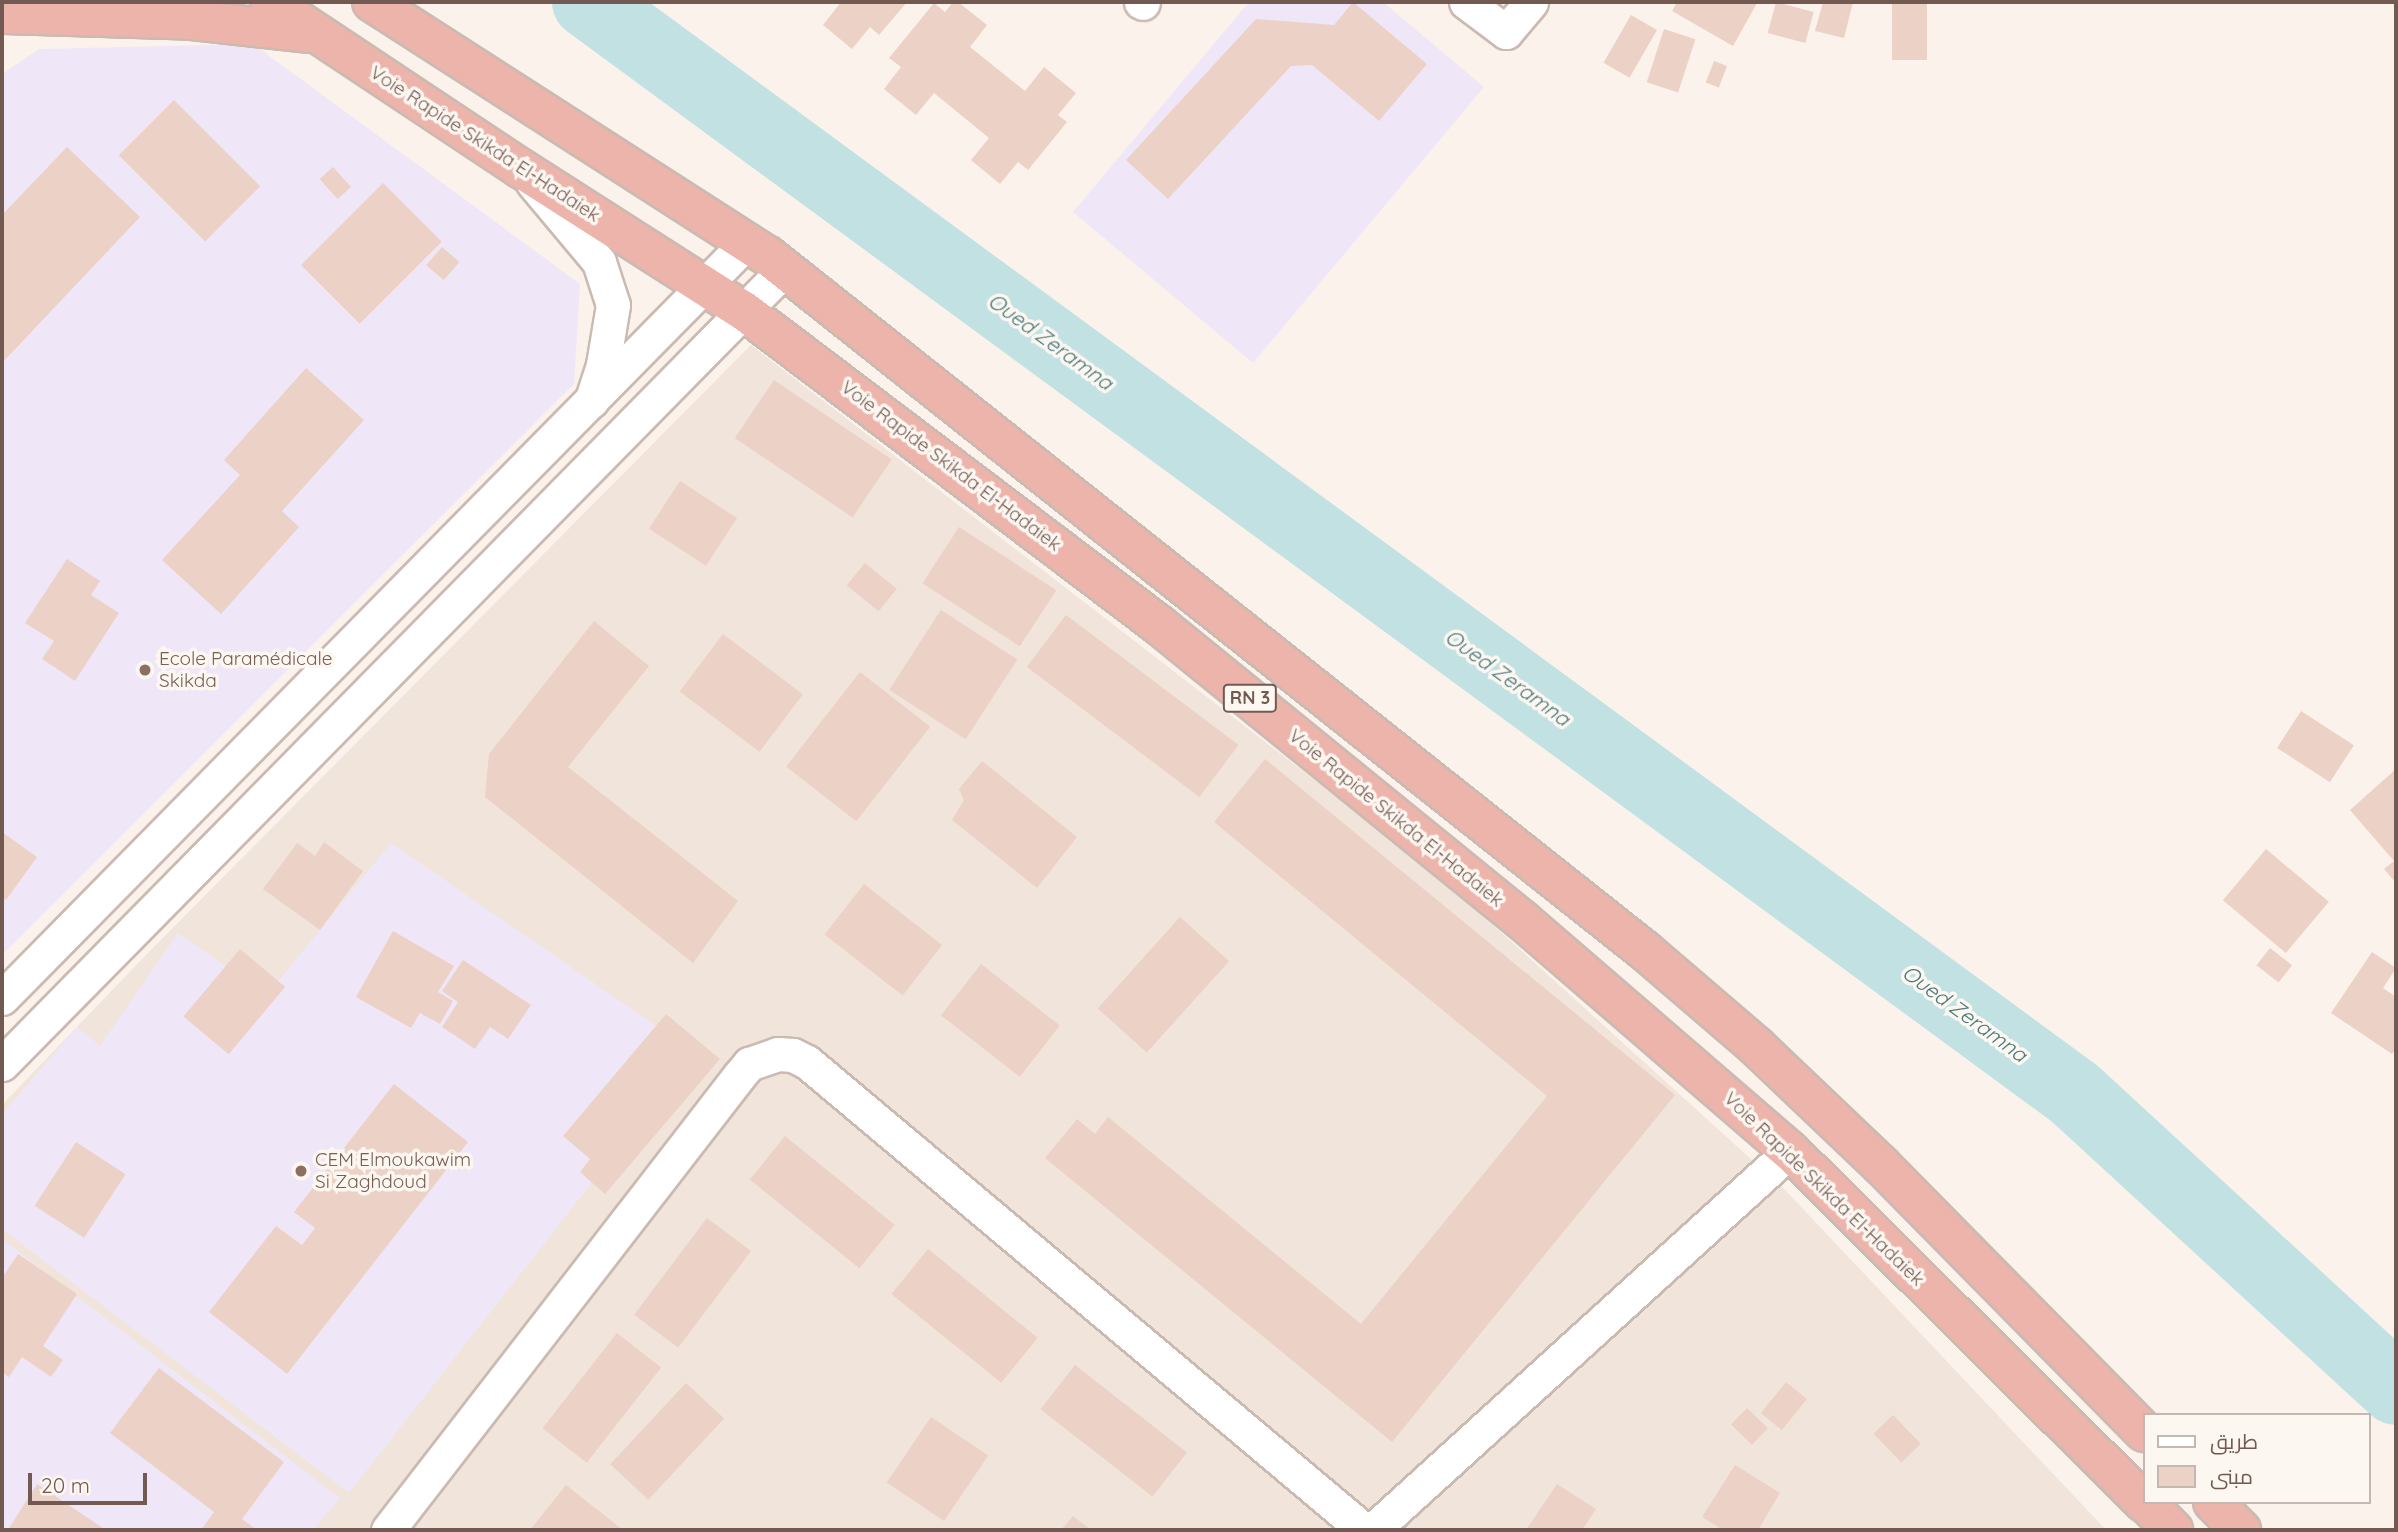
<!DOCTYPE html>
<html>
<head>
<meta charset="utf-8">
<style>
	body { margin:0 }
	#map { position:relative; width:2398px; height:1532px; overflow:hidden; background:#faf2eb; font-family:Quicksand,Cairo,sans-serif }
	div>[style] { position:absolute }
	.residential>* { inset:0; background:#f1e4da }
	.education>* { inset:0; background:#efe7f7 }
	.river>* { height:72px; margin:-36px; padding:0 36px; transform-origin:36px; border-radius:36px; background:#c1e1e2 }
	.building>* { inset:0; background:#ecd1c6; transform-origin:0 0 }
	.roads { filter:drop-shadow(2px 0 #cbbab2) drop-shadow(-2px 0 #cbbab2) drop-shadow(0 2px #cbbab2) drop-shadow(0 -2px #cbbab2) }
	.street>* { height:33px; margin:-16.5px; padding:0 16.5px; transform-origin:16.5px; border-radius:16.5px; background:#fff }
	.highway>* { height:38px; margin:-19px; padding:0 19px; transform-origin:19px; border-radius:19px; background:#ecb4aa }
	.dots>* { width:19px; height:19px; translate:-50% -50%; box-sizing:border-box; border:4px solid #fdf7f1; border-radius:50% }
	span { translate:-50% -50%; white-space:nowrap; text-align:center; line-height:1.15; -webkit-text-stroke:7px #fdf7f1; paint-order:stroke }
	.shield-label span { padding:2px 5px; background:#fdf7f1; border:2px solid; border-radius:5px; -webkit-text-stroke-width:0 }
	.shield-label { font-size:18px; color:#725951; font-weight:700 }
	.street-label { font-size:19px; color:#725951 }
	.education-label { font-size:19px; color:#785e54 }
	.left { translate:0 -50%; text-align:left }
	.water-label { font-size:21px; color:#49797c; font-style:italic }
	.frame { position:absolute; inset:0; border:4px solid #725951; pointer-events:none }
	.legend { position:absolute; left:2143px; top:1413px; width:228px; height:91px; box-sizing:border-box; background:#fdf7f1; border:2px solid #c5b8b1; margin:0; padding:9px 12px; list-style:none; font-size:21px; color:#725951 }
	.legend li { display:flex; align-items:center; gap:14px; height:35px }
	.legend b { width:35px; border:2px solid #c5b8b1 }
	.scale { position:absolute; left:28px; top:1473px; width:119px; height:32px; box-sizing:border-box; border:4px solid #725951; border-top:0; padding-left:9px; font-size:21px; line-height:24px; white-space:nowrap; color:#725951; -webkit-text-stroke:5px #fdf7f1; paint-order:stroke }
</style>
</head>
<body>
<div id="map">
	<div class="residential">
		<div style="clip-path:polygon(751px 345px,1440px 877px,1786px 1191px,2106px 1530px,2px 1530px,2px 1105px,147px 954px)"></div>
	</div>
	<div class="education">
		<div style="clip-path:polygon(1249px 2px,1383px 2px,1484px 87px,1253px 363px,1073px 212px)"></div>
		<div style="clip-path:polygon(253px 44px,580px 284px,574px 384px,2px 955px,2px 74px,39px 49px)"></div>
		<div style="clip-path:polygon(391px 843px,694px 1052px,349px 1493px,2px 1229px,2px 1114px,77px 1027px,100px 1046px,178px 933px,267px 995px)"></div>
		<div style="clip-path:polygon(2px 1239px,340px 1498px,313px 1530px,2px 1530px)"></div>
	</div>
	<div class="river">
		<div style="left:588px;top:2px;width:1843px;rotate:36.29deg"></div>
		<div style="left:2074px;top:1093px;width:437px;rotate:42.6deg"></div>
	</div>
	<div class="building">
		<div style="clip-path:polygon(841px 2px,907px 2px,879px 35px,870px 27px,852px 49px,823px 25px)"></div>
		<div style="clip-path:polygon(953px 2px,958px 2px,987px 25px,970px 47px,1025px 91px,1044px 67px,1076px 93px,1058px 115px,1067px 122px,1028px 170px,1018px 162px,1000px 184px,971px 160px,989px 138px,934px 93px,916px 115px,884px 89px,901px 67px,889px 58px,934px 3px,945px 12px)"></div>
		<div style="clip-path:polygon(1353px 2px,1427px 64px,1379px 121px,1312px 65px,1291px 66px,1168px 199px,1126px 160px,1256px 19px,1334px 25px)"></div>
		<div style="clip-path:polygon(1677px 2px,1756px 2px,1757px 3px,1733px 46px,1672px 11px)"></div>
		<div style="left:1776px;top:2px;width:39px;height:32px;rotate:15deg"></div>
		<div style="clip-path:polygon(1823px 2px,1853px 2px,1844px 38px,1815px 31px)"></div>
		<div style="left:1892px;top:2px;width:35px;height:58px"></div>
		<div style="left:1631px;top:15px;width:30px;height:55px;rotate:30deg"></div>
		<div style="left:1664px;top:29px;width:33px;height:56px;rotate:18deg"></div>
		<div style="left:1714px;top:61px;width:14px;height:23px;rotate:21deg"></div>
		<div style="left:174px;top:100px;width:122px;height:78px;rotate:45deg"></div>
		<div style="clip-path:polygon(67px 147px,140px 217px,2px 363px,2px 215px)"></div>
		<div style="left:333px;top:167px;width:27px;height:18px;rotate:48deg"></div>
		<div style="left:383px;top:183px;width:83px;height:116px;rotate:45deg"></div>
		<div style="left:442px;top:247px;width:23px;height:24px;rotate:41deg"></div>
		<div style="clip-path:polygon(306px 368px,364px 420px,282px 511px,299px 527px,221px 614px,162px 560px,240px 475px,224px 460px)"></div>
		<div style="left:774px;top:380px;width:142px;height:70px;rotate:34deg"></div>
		<div style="left:680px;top:481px;width:68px;height:57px;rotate:33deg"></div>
		<div style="left:959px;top:527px;width:116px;height:67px;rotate:33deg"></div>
		<div style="clip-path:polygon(67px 559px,100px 581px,91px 595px,119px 613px,75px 681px,42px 659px,54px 641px,25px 623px)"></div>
		<div style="left:865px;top:563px;width:41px;height:29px;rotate:39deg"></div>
		<div style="left:941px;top:610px;width:91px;height:95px;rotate:33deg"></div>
		<div style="left:1066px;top:615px;width:216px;height:65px;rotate:37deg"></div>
		<div style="clip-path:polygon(594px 621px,649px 666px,568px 767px,738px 901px,693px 963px,485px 797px,489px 754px)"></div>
		<div style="left:723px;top:634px;width:100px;height:72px;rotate:37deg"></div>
		<div style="left:860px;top:672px;width:89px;height:120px;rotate:38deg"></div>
		<div style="left:2301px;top:711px;width:63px;height:44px;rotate:33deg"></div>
		<div style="clip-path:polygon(1265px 759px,1675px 1095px,1392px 1442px,1045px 1158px,1077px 1119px,1095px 1134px,1108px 1117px,1361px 1324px,1547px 1096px,1214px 822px)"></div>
		<div style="clip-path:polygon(982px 761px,1077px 837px,1037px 888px,952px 820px,964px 800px,959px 789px)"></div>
		<div style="clip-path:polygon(2396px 769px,2396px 883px,2384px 869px,2394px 861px,2350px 810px)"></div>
		<div style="clip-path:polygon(2px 832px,37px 857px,6px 900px,2px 897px)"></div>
		<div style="clip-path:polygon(324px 842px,363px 871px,320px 930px,263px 889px,297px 843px,315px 856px)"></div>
		<div style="left:2266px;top:849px;width:82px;height:67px;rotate:40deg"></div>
		<div style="left:864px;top:884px;width:99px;height:64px;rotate:38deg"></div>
		<div style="left:1180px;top:917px;width:66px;height:123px;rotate:42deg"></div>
		<div style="clip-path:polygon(393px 931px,454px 966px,438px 992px,453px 1001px,440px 1024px,420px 1013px,411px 1028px,356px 997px)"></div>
		<div style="left:2270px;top:948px;width:28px;height:22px;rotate:38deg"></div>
		<div style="left:240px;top:949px;width:59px;height:88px;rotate:40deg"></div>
		<div style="clip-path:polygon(2372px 952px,2396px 968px,2383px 988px,2396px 997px,2396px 1049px,2392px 1054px,2331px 1013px)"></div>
		<div style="clip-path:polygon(463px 960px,531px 1005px,508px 1039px,490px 1027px,475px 1049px,442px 1027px,458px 1002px,442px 991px)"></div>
		<div style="left:981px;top:964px;width:100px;height:65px;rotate:38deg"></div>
		<div style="clip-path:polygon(666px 1014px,720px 1059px,605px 1194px,580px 1172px,590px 1159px,563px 1136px)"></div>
		<div style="clip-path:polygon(394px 1084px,468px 1142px,287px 1374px,209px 1312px,276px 1226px,302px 1245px,315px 1228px,294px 1212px)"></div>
		<div style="left:785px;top:1136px;width:141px;height:56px;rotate:39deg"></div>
		<div style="left:76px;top:1142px;width:59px;height:76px;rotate:33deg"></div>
		<div style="left:707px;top:1218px;width:55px;height:121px;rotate:37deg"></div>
		<div style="left:928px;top:1249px;width:141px;height:58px;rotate:39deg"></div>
		<div style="clip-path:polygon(18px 1254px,77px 1294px,43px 1346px,63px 1360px,51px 1377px,22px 1357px,9px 1377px,2px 1372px,2px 1278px)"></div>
		<div style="left:617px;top:1333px;width:56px;height:121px;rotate:38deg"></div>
		<div style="left:1075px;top:1365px;width:142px;height:56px;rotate:38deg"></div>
		<div style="clip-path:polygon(159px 1368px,284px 1462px,242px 1519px,257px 1530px,201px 1530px,214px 1512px,110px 1433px)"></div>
		<div style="left:1786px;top:1382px;width:27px;height:40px;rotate:39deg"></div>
		<div style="left:686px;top:1383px;width:52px;height:111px;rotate:43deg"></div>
		<div style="left:1747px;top:1408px;width:29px;height:23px;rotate:44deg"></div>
		<div style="left:1893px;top:1415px;width:40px;height:27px;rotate:46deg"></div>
		<div style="left:931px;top:1417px;width:69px;height:79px;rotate:34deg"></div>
		<div style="clip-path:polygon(1735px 1465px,1780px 1493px,1758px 1530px,1723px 1530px,1702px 1517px)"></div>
		<div style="clip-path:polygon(37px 1484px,106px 1530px,8px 1530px)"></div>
		<div style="clip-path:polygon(1557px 1484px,1596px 1509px,1582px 1530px,1526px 1530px)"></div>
		<div style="clip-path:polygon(566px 1485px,623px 1530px,530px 1530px)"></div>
		<div style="clip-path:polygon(1073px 1516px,1091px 1530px,1061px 1530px)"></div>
	</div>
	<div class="roads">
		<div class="street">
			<div style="left:1141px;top:2px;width:2px;rotate:27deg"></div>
			<div style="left:1466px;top:2px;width:50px;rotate:36.9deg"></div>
			<div style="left:1506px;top:32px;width:39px;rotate:-50deg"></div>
			<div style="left:533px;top:183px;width:103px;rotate:50.1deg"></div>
			<div style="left:599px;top:262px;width:45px;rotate:72deg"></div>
			<div style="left:613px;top:305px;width:61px;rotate:99.5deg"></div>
			<div style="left:603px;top:365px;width:38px;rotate:108deg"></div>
			<div style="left:2px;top:998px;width:1063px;rotate:-45.42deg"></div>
			<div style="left:2px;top:1064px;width:1116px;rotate:-45.44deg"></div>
			<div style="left:388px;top:1530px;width:574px;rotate:-52.29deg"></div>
			<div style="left:739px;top:1076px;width:16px;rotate:-50deg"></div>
			<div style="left:749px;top:1064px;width:31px;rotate:-19deg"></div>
			<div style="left:778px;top:1054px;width:15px;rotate:4deg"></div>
			<div style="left:793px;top:1055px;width:16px;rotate:27deg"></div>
			<div style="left:807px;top:1062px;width:728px;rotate:40.04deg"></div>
			<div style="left:1373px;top:1530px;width:563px;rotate:-42.27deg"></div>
		</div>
		<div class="highway">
			<div style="left:270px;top:2px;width:300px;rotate:33.6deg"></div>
			<div style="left:520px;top:168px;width:266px;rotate:32.6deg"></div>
			<div style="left:744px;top:311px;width:520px;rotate:37.11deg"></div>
			<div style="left:1159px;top:625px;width:468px;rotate:39.1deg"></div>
			<div style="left:1522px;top:920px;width:354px;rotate:40.8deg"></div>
			<div style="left:1790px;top:1151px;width:499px;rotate:44.8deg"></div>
			<div style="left:372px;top:2px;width:470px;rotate:32.7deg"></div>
			<div style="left:768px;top:256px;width:1118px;rotate:38.39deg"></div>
			<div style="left:1644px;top:950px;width:149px;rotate:40.6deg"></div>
			<div style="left:1757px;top:1047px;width:171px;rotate:43.6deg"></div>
			<div style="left:1881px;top:1165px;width:375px;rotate:45.4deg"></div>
			<div style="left:5px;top:14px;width:187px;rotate:1.8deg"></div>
			<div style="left:192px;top:20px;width:119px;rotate:6.3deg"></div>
			<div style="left:2145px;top:1502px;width:40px;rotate:45deg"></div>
			<div style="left:2213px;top:1502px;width:40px;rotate:45deg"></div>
		</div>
	</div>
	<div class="dots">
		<div style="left:145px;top:670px;background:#8d6e63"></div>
		<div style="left:301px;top:1171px;background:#8d6e63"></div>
	</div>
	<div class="shield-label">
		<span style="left:1250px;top:698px">RN 3</span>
	</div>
	<div class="street-label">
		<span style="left:485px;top:144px;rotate:33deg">Voie Rapide Skikda El-Hadaiek</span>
		<span style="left:951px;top:466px;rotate:37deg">Voie Rapide Skikda El-Hadaiek</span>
		<span style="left:1396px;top:818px;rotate:39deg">Voie Rapide Skikda El-Hadaiek</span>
		<span style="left:1824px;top:1189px;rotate:44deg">Voie Rapide Skikda El-Hadaiek</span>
	</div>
	<div class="education-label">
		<span class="left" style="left:159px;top:670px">Ecole Paramédicale<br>Skikda</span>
		<span class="left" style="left:315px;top:1171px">CEM Elmoukawim<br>Si Zaghdoud</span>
	</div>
	<div class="water-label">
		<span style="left:1051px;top:341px;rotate:36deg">Oued Zeramna</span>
		<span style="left:1508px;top:677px;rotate:36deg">Oued Zeramna</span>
		<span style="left:1965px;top:1013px;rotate:36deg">Oued Zeramna</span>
	</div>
	<div class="frame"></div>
	<ul class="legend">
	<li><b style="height:9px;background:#fff"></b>طريق</li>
	<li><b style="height:19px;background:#ecd1c6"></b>مبنى</li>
	</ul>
	<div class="scale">20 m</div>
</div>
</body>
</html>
